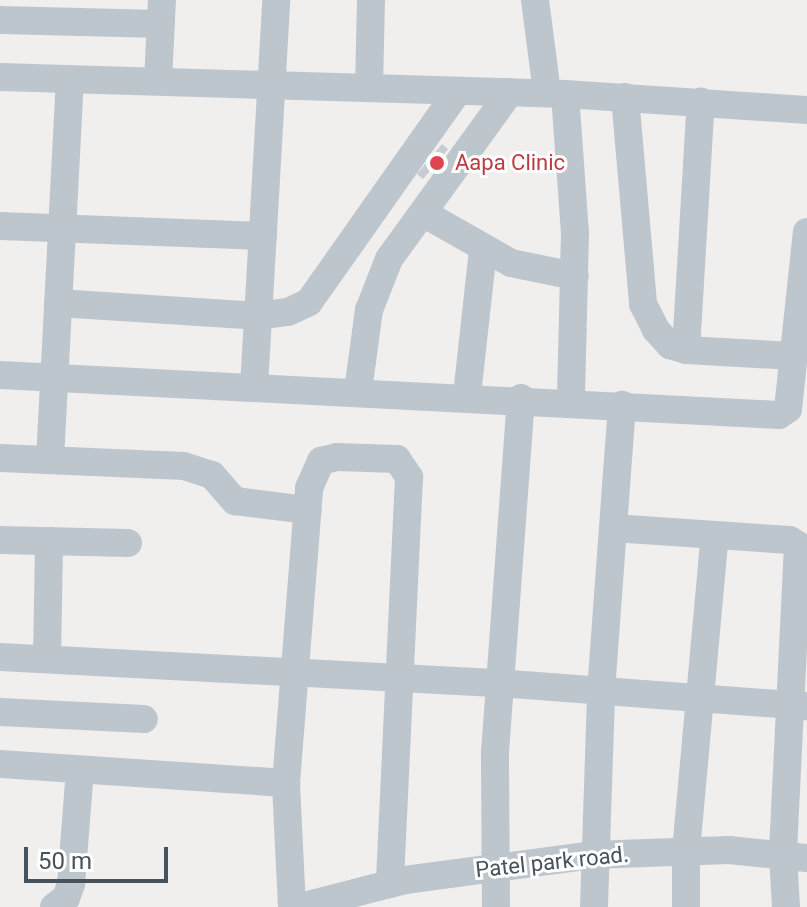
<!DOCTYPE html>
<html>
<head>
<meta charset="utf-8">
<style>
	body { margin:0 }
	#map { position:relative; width:807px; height:907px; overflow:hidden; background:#f1eeee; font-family:Roboto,sans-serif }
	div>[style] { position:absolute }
	.building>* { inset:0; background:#c8cbd1; transform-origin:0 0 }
	.minor>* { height:28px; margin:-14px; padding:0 14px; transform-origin:14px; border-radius:14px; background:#bdc6cd }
	.dots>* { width:22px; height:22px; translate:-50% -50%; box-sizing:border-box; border:4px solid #fff; border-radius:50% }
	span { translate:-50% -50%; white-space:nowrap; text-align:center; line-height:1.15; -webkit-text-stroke:6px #fff; paint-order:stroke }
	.health-label { font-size:22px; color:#be3a42 }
	.left { translate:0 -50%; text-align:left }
	.street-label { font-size:22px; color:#47525b }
	.scale { position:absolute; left:24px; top:847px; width:144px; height:36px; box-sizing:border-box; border:4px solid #47525b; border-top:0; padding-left:10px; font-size:24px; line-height:28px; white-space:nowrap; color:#47525b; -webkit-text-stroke:6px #fff; paint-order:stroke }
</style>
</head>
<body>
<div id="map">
	<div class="building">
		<div style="left:442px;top:144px;width:8px;height:39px;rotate:40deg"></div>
	</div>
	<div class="minor">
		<div style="left:535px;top:0;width:94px;rotate:82.6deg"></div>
		<div style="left:0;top:20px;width:161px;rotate:1.4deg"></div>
		<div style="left:0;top:77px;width:565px;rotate:1.72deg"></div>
		<div style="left:565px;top:94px;width:243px;rotate:3.8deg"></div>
		<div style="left:158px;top:81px;width:81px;rotate:-87.2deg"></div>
		<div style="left:369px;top:88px;width:88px;rotate:-88.7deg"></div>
		<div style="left:565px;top:94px;width:139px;rotate:85.9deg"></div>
		<div style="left:575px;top:233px;width:168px;rotate:91.4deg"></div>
		<div style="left:625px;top:97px;width:208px;rotate:85deg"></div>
		<div style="left:643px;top:304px;width:29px;rotate:63deg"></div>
		<div style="left:656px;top:330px;width:21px;rotate:47deg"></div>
		<div style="left:670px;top:345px;width:17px;rotate:17deg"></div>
		<div style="left:686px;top:350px;width:108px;rotate:3.2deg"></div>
		<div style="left:423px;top:213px;width:101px;rotate:29.6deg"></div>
		<div style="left:511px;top:263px;width:65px;rotate:11.5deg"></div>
		<div style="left:0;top:226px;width:263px;rotate:2.2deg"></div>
		<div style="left:58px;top:303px;width:200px;rotate:3.7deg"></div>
		<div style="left:258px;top:316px;width:30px;rotate:-8deg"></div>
		<div style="left:288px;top:312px;width:23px;rotate:-25deg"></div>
		<div style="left:309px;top:302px;width:258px;rotate:-54.8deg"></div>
		<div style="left:686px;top:350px;width:249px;rotate:-86.6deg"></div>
		<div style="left:0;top:375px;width:780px;rotate:2.94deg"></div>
		<div style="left:779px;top:415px;width:11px;rotate:-34deg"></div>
		<div style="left:788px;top:409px;width:178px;rotate:-83.9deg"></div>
		<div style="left:254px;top:387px;width:388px;rotate:-86.7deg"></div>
		<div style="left:358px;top:391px;width:82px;rotate:-82.3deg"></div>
		<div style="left:369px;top:310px;width:55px;rotate:-68.6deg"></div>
		<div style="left:389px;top:259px;width:206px;rotate:-54.1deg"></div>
		<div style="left:467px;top:395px;width:146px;rotate:-83.7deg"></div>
		<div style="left:0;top:458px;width:184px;rotate:2.5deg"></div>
		<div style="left:184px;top:466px;width:29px;rotate:18deg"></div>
		<div style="left:212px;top:475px;width:35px;rotate:49deg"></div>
		<div style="left:235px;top:501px;width:73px;rotate:7.1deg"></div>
		<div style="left:50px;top:460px;width:381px;rotate:-87deg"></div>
		<div style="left:613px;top:528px;width:177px;rotate:3.9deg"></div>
		<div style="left:790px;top:540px;width:9px;rotate:32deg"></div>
		<div style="left:798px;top:545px;width:310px;rotate:92.8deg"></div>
		<div style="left:783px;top:855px;width:52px;rotate:86.7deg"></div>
		<div style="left:0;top:540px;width:128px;rotate:1.3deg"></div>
		<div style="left:0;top:657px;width:500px;rotate:3deg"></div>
		<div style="left:499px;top:683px;width:309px;rotate:4.3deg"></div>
		<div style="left:47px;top:659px;width:118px;rotate:-89deg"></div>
		<div style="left:0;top:712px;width:144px;rotate:2.8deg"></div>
		<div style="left:0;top:764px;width:287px;rotate:3.8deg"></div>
		<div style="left:54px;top:907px;width:15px;rotate:-37deg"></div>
		<div style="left:66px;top:898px;width:15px;rotate:-70deg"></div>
		<div style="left:71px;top:884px;width:114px;rotate:-85.5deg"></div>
		<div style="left:292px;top:907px;width:124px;rotate:-92.8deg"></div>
		<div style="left:286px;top:783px;width:296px;rotate:-85.5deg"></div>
		<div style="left:309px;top:488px;width:30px;rotate:-66deg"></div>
		<div style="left:321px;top:461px;width:16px;rotate:-14deg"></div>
		<div style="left:337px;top:457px;width:60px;rotate:1.9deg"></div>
		<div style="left:397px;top:459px;width:22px;rotate:56deg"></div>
		<div style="left:409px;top:477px;width:407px;rotate:92.7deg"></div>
		<div style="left:300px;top:907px;width:108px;rotate:-14.4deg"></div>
		<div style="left:405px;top:880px;width:189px;rotate:-7.6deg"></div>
		<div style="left:592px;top:855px;width:137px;rotate:-2.1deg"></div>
		<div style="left:729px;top:850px;width:78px;rotate:5.9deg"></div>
		<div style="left:496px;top:907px;width:155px;rotate:-90.4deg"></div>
		<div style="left:495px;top:752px;width:355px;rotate:-85.8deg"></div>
		<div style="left:594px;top:907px;width:216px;rotate:-88.1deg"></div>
		<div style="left:601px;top:691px;width:287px;rotate:-85.8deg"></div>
		<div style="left:686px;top:907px;width:56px;rotate:-90deg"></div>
		<div style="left:686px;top:851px;width:317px;rotate:-84.8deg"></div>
	</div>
	<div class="dots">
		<div style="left:437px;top:163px;background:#e0444e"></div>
	</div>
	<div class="health-label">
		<span class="left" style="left:455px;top:163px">Aapa Clinic</span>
	</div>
	<div class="street-label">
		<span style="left:552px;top:862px;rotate:-6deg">Patel park road.</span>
	</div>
	<div class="scale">50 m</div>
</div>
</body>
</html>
